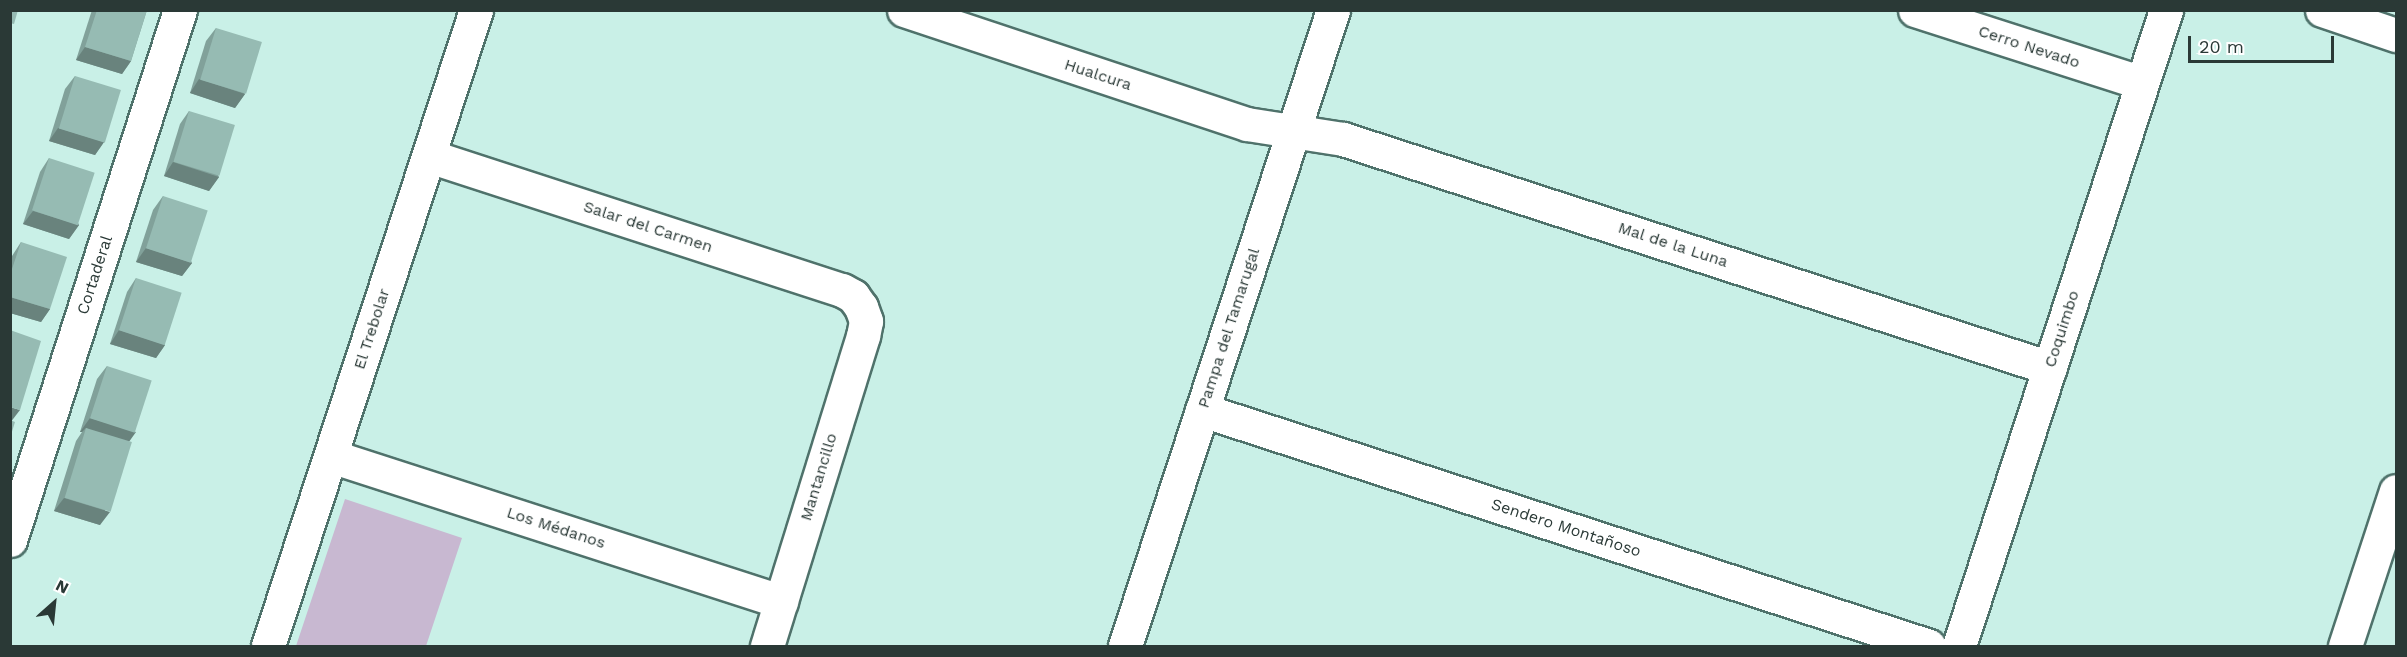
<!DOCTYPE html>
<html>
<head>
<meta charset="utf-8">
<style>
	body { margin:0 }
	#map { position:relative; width:2407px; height:657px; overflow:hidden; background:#c9f0e7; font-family:"Work Sans",sans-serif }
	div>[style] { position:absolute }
	.green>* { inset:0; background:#c8b8d1 }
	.roads { filter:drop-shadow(2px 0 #4f726b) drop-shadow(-2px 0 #4f726b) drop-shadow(0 2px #4f726b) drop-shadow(0 -2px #4f726b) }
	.minor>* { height:33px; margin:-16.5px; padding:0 16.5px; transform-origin:16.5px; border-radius:16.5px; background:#fff }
	.wall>* { inset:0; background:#81a19a }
	.shaded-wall>* { inset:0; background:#69837d }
	.building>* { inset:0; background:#96bbb3; transform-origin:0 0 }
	span { translate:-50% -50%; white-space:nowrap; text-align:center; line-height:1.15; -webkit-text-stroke:4.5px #fff; paint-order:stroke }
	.street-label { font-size:16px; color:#2a3936 }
	.frame { position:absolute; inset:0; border:12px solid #2a3936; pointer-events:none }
	.north { position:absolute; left:24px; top:573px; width:60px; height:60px; -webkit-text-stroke:4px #fff; paint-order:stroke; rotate:27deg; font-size:16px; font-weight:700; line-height:24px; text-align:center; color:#2a3936 }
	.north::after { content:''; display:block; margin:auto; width:21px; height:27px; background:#2a3936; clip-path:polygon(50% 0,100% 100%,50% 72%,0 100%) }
	.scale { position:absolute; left:2188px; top:36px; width:146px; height:27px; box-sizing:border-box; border:3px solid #2a3936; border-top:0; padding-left:8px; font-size:18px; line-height:21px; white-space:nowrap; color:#2a3936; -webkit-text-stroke:4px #fff; paint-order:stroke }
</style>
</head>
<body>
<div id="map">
	<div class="green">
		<div style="clip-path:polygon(345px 499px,462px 538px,426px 646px,296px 646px)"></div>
	</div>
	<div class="roads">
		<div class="minor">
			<div style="left:904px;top:10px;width:361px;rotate:18.4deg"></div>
			<div style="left:1247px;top:124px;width:97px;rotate:8.9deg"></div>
			<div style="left:1343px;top:139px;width:743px;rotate:17.95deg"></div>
			<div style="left:1915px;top:10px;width:238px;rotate:17.8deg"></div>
			<div style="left:2322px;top:10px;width:78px;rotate:18.7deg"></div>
			<div style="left:429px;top:156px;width:434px;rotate:18deg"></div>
			<div style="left:842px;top:290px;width:13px;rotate:29deg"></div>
			<div style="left:853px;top:296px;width:14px;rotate:54deg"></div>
			<div style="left:861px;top:307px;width:15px;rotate:70deg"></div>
			<div style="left:866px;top:321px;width:15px;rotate:101deg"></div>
			<div style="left:863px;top:336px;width:325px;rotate:107.2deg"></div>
			<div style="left:1202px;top:410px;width:764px;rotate:17.98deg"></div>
			<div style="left:331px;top:456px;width:473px;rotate:17.9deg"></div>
			<div style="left:10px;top:540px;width:557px;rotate:-72.22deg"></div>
			<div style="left:268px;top:646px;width:669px;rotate:-71.89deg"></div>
			<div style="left:1125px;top:646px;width:669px;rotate:-71.89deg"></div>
			<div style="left:1959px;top:646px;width:669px;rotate:-71.97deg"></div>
			<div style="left:2345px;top:646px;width:163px;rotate:-71.8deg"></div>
		</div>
	</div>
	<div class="wall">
		<div style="clip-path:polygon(92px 10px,147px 10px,131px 61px,122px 74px,76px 60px)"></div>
		<div style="clip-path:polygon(216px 28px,245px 94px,235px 108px,190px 93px,206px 41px)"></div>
		<div style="clip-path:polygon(75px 76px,104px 142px,95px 155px,49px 141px,65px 89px)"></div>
		<div style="clip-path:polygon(189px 111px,219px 177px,209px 191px,164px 176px,180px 124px)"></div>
		<div style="clip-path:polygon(49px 158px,79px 225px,69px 239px,23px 224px,40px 172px)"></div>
		<div style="clip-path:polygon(163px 196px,192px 263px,182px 276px,136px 262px,153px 210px)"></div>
		<div style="clip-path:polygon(21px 242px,50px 309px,41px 322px,10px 313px,10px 259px,12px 256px)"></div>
		<div style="clip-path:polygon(136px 278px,165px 345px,156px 358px,110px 344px,127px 292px)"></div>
		<div style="clip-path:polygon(107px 366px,129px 441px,100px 525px,54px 511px,76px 441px,82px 432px,80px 432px,97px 379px)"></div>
	</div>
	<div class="shaded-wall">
		<div style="clip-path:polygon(85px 47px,131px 61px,122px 74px,76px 60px)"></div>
		<div style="clip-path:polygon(199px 79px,245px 94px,235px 108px,190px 93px)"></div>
		<div style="clip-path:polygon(58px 128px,104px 142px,95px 155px,49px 141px)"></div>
		<div style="clip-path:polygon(173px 162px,219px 177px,209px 191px,164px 176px)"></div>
		<div style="clip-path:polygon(33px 211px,79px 225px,69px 239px,23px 224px)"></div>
		<div style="clip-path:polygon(146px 248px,192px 263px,182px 276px,136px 262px)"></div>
		<div style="clip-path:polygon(10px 297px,50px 309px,41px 322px,10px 313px)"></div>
		<div style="clip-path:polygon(119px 330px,165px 345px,156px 358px,110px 344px)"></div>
		<div style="clip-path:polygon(10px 407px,20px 410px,10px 423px)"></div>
		<div style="clip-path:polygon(90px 418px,136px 432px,126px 446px,86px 428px,82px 432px,80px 432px)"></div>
		<div style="clip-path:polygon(64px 498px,110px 512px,100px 525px,54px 511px)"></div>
	</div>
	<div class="building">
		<div style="clip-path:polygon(10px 10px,18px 10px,14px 24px,10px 23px)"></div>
		<div style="clip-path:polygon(97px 10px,147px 10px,131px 61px,85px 47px)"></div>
		<div style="left:216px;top:28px;width:48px;height:54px;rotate:17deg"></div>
		<div style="left:75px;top:76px;width:48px;height:55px;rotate:17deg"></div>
		<div style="left:189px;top:111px;width:48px;height:53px;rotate:17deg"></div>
		<div style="left:49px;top:158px;width:48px;height:55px;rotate:18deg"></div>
		<div style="left:163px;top:196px;width:47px;height:55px;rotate:18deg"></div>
		<div style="clip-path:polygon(21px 242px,67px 257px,50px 309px,10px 297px,10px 275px)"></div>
		<div style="left:136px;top:278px;width:48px;height:55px;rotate:18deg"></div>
		<div style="clip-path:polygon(10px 330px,41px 341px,20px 410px,10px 407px)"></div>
		<div style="left:107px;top:366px;width:47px;height:55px;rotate:18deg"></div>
		<div style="clip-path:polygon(10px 420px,15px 422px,10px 438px)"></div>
		<div style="left:86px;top:428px;width:48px;height:73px;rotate:17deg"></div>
	</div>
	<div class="street-label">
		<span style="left:2029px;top:47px;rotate:18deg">Cerro Nevado</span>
		<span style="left:1098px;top:75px;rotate:18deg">Hualcura</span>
		<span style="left:648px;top:227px;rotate:18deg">Salar del Carmen</span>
		<span style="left:1673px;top:245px;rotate:18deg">Mal de la Luna</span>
		<span style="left:95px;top:275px;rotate:-72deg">Cortaderal</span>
		<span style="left:1229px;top:328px;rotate:-72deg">Pampa del Tamarugal</span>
		<span style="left:372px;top:329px;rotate:-72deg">El Trebolar</span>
		<span style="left:2062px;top:329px;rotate:-72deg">Coquimbo</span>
		<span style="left:819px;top:477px;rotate:-73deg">Mantancillo</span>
		<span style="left:556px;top:528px;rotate:18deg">Los Médanos</span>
		<span style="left:1566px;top:528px;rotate:18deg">Sendero Montañoso</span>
	</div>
	<div class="frame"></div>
	<div class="north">N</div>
	<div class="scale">20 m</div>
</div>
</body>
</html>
